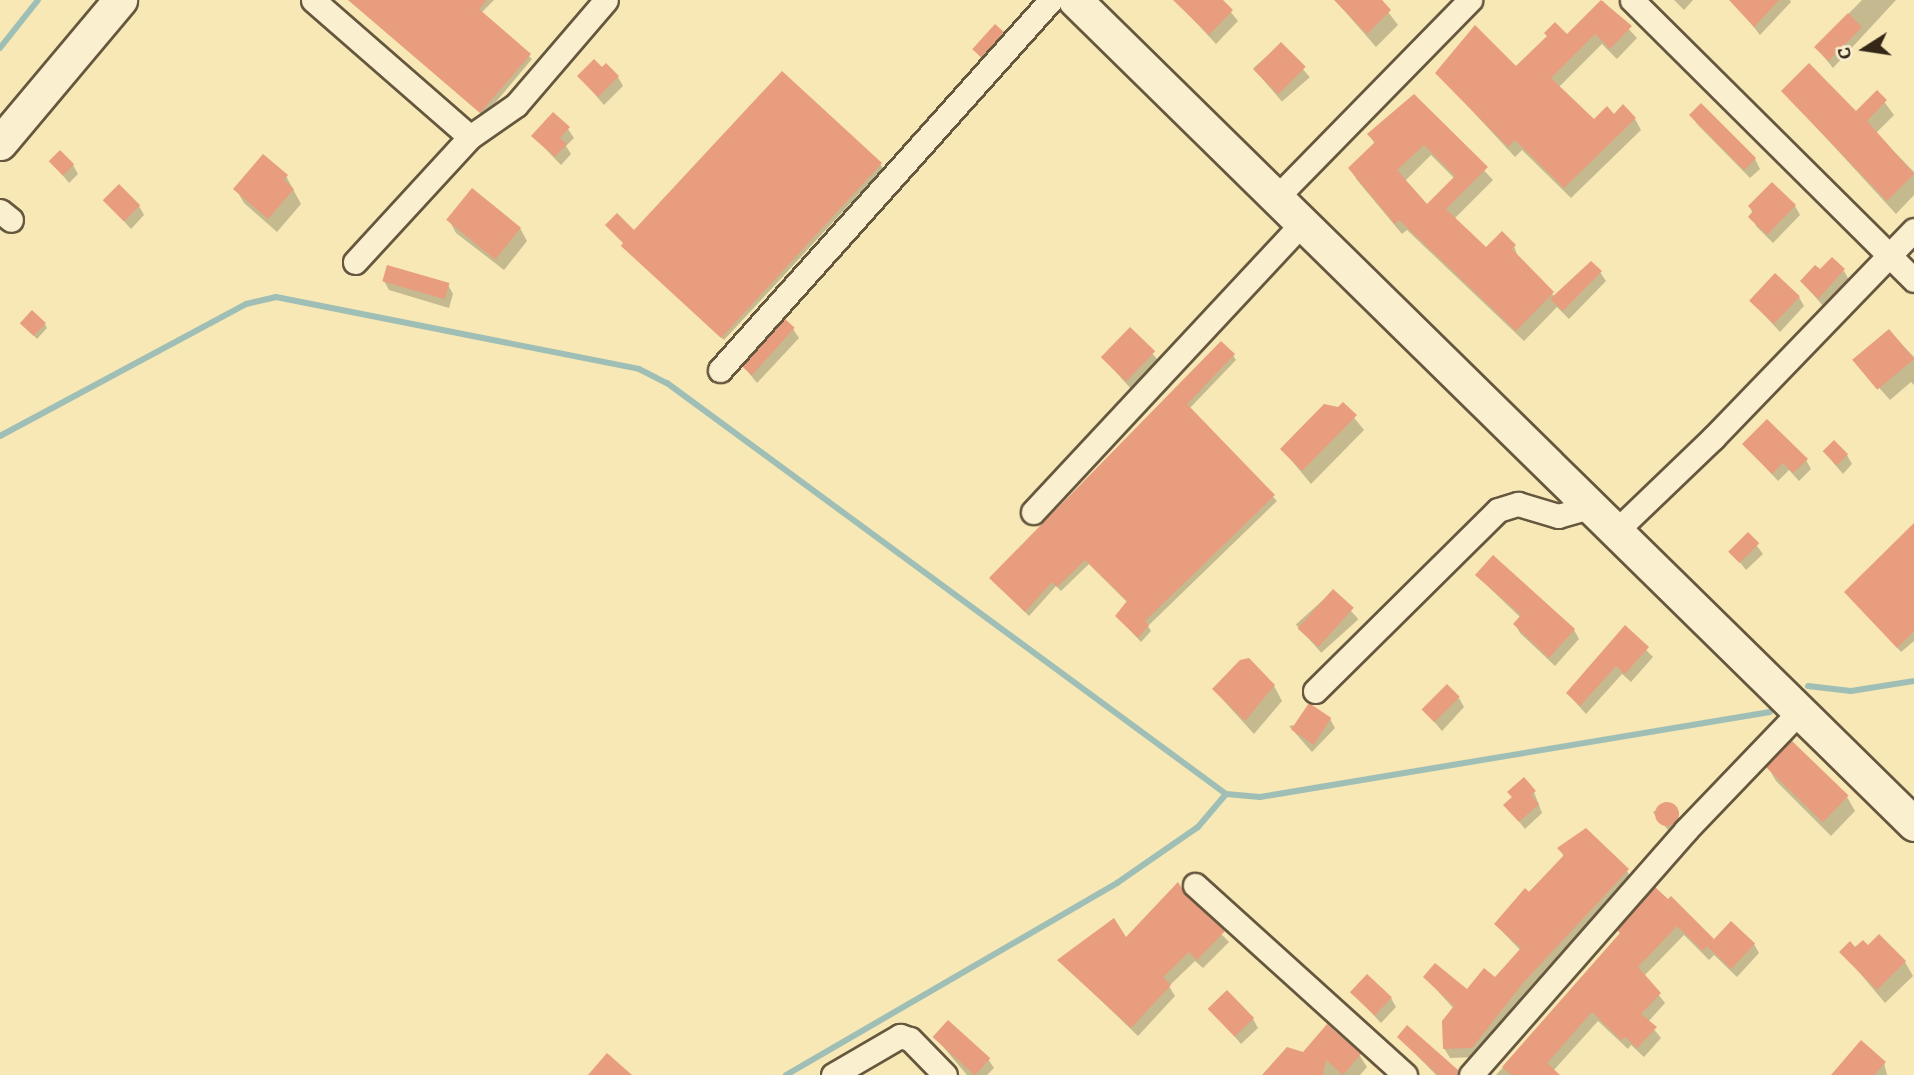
<!DOCTYPE html>
<html>
<head>
<meta charset="utf-8">
<style>
	body { margin:0 }
	#map { position:relative; width:1914px; height:1075px; overflow:hidden; background:#f7e8b5; font-family:Alegreya,serif }
	div>[style] { position:absolute }
	.shadow>* { inset:0; background:#0003; transform-origin:0 0 }
	.stream>* { height:6px; margin:-3px; padding:0 3px; transform-origin:3px; border-radius:3px; background:#9fbfb6 }
	.building>* { inset:0; background:#e89d7f; transform-origin:0 0 }
	.round { border-radius:50% }
	.roads { filter:drop-shadow(2px 0 #66573f) drop-shadow(-2px 0 #66573f) drop-shadow(0 2px #66573f) drop-shadow(0 -2px #66573f) }
	.street>* { height:23px; margin:-11.5px; padding:0 11.5px; transform-origin:11.5px; border-radius:11.5px; background:#faf0cf }
	.secondary>* { height:33px; margin:-16.5px; padding:0 16.5px; transform-origin:16.5px; border-radius:16.5px; background:#faf0cf }
	span { translate:-50% -50%; white-space:nowrap; text-align:center; line-height:1.15; -webkit-text-stroke:5px #faf0cf; paint-order:stroke }
	.north { position:absolute; left:1830px; top:14px; width:70px; height:70px; -webkit-text-stroke:5px #faf0cf; paint-order:stroke; rotate:258deg; font-size:19px; font-weight:700; line-height:28px; text-align:center; color:#352718 }
	.north::after { content:''; display:block; margin:auto; width:24px; height:32px; background:#352718; clip-path:polygon(50% 0,100% 100%,50% 72%,0 100%) }
</style>
</head>
<body>
<div id="map">
	<div class="shadow">
		<div style="clip-path:polygon(349px 0,494px 0,481px 13px,532px 59px,484px 116px)"></div>
		<div style="clip-path:polygon(1175px 0,1221px 0,1238px 21px,1216px 44px)"></div>
		<div style="clip-path:polygon(1335px 0,1379px 0,1398px 25px,1376px 47px)"></div>
		<div style="clip-path:polygon(1674px 0,1693px 0,1684px 10px)"></div>
		<div style="clip-path:polygon(1745px 0,1790px 0,1791px 2px,1760px 35px,1738px 7px)"></div>
		<div style="clip-path:polygon(1862px 0,1896px 0,1833px 68px,1816px 47px)"></div>
		<div style="clip-path:polygon(1603px 1px,1637px 38px,1617px 59px,1602px 44px,1559px 87px,1594px 122px,1614px 116px,1635px 119px,1641px 130px,1571px 198px,1522px 150px,1515px 157px,1437px 73px,1516px 69px,1567px 36px)"></div>
		<div style="clip-path:polygon(1002px 33px,1008px 42px,987px 65px,974px 49px)"></div>
		<div style="left:1281px;top:44px;width:44px;height:37px;rotate:49deg"></div>
		<div style="clip-path:polygon(602px 70px,618px 77px,623px 86px,604px 105px,579px 76px)"></div>
		<div style="clip-path:polygon(1783px 91px,1856px 114px,1877px 92px,1894px 115px,1876px 133px,1914px 172px,1914px 195px,1896px 214px)"></div>
		<div style="clip-path:polygon(evenodd,1414px 96px,1493px 180px,1454px 219px,1486px 250px,1514px 246px,1519px 260px,1555px 297px,1600px 272px,1606px 281px,1569px 319px,1557px 307px,1524px 341px,1407px 230px,1402px 234px,1357px 180px,1350px 168px,1375px 144px,1369px 135px,1414px 96px,1431px 155px,1455px 179px,1427px 206px,1405px 181px,1431px 155px)"></div>
		<div style="clip-path:polygon(1701px 105px,1755px 159px,1760px 169px,1750px 178px,1697px 124px,1692px 115px)"></div>
		<div style="clip-path:polygon(568px 129px,574px 138px,566px 146px,571px 154px,561px 165px,533px 136px)"></div>
		<div style="clip-path:polygon(51px 161px,73px 165px,78px 174px,69px 183px)"></div>
		<div style="clip-path:polygon(880px 164px,883px 168px,724px 340px,623px 246px,634px 233px)"></div>
		<div style="clip-path:polygon(286px 176px,301px 204px,277px 232px,244px 203px,236px 189px)"></div>
		<div style="clip-path:polygon(473px 190px,520px 228px,527px 241px,504px 270px,456px 233px,449px 220px)"></div>
		<div style="clip-path:polygon(106px 201px,139px 206px,144px 215px,131px 229px)"></div>
		<div style="clip-path:polygon(1750px 206px,1795px 206px,1800px 215px,1773px 243px,1756px 226px)"></div>
		<div style="clip-path:polygon(1844px 271px,1849px 280px,1824px 307px,1802px 282px)"></div>
		<div style="clip-path:polygon(384px 281px,448px 285px,453px 294px,449px 308px,389px 290px)"></div>
		<div style="clip-path:polygon(1799px 297px,1804px 306px,1780px 332px,1752px 302px)"></div>
		<div style="clip-path:polygon(22px 323px,45px 324px,47px 328px,37px 339px)"></div>
		<div style="clip-path:polygon(793px 329px,799px 338px,757px 383px,744px 367px)"></div>
		<div style="clip-path:polygon(1130px 329px,1159px 361px,1132px 390px,1103px 358px)"></div>
		<div style="clip-path:polygon(1889px 331px,1914px 357px,1914px 385px,1911px 382px,1890px 400px,1856px 362px)"></div>
		<div style="clip-path:polygon(1233px 355px,1236px 360px,1189px 409px,1277px 501px,1148px 626px,1151px 631px,1141px 642px,1117px 616px,1128px 603px,1089px 564px,1061px 591px,1056px 586px,1029px 616px,991px 578px)"></div>
		<div style="clip-path:polygon(1343px 404px,1364px 430px,1311px 484px,1282px 449px)"></div>
		<div style="clip-path:polygon(1744px 444px,1806px 460px,1811px 469px,1799px 481px,1789px 470px,1778px 481px)"></div>
		<div style="clip-path:polygon(1825px 453px,1847px 455px,1852px 464px,1843px 474px)"></div>
		<div style="clip-path:polygon(1914px 526px,1914px 641px,1901px 652px,1846px 592px)"></div>
		<div style="clip-path:polygon(1748px 534px,1763px 554px,1746px 570px,1731px 551px)"></div>
		<div style="clip-path:polygon(1477px 576px,1574px 630px,1579px 639px,1555px 666px,1520px 633px,1515px 624px,1521px 618px)"></div>
		<div style="left:1333px;top:591px;width:38px;height:50px;rotate:48deg"></div>
		<div style="clip-path:polygon(1625px 628px,1653px 657px,1631px 682px,1622px 674px,1586px 714px,1568px 694px)"></div>
		<div style="clip-path:polygon(1274px 686px,1282px 701px,1254px 734px,1214px 690px)"></div>
		<div style="clip-path:polygon(1459px 698px,1464px 707px,1442px 731px,1425px 711px)"></div>
		<div style="clip-path:polygon(1330px 719px,1335px 728px,1312px 752px,1289px 726px)"></div>
		<div style="clip-path:polygon(1768px 767px,1847px 797px,1855px 811px,1831px 836px,1776px 781px)"></div>
		<div style="clip-path:polygon(1534px 792px,1542px 813px,1525px 829px,1506px 805px,1513px 798px,1509px 793px)"></div>
		<div style="left:1665px;top:802px;width:30px;height:16px;rotate:49deg"></div>
		<div style="clip-path:polygon(1560px 849px,1627px 871px,1633px 881px,1478px 1057px,1450px 1058px,1444px 1048px,1454px 1009px,1425px 977px,1467px 991px,1495px 980px,1521px 951px,1496px 925px,1564px 857px)"></div>
		<div style="clip-path:polygon(1655px 889px,1714px 942px,1754px 944px,1759px 953px,1737px 977px,1714px 955px,1709px 960px,1684px 935px,1644px 976px,1665px 1003px,1648px 1022px,1661px 1038px,1644px 1057px,1631px 1045px,1628px 1049px,1598px 1021px,1553px 1071px,1555px 1075px,1496px 1075px,1590px 972px)"></div>
		<div style="clip-path:polygon(1185px 897px,1229px 942px,1203px 968px,1195px 961px,1169px 986px,1175px 996px,1138px 1036px,1059px 960px,1126px 939px)"></div>
		<div style="clip-path:polygon(1855px 949px,1905px 962px,1913px 976px,1885px 1003px,1842px 952px)"></div>
		<div style="clip-path:polygon(1352px 992px,1391px 998px,1396px 1007px,1381px 1023px)"></div>
		<div style="clip-path:polygon(1211px 1009px,1253px 1019px,1258px 1028px,1241px 1044px)"></div>
		<div style="clip-path:polygon(1327px 1026px,1360px 1056px,1367px 1067px,1360px 1075px,1265px 1075px,1304px 1054px)"></div>
		<div style="clip-path:polygon(934px 1036px,988px 1059px,994px 1068px,987px 1075px,967px 1075px)"></div>
		<div style="clip-path:polygon(1399px 1037px,1457px 1070px,1460px 1075px,1436px 1075px)"></div>
		<div style="clip-path:polygon(1884px 1063px,1887px 1075px,1834px 1075px)"></div>
	</div>
	<div class="stream">
		<div style="left:0;top:48px;width:61px;rotate:-51.6deg"></div>
		<div style="left:0;top:436px;width:279px;rotate:-28.2deg"></div>
		<div style="left:246px;top:304px;width:31px;rotate:-13deg"></div>
		<div style="left:276px;top:297px;width:370px;rotate:11.2deg"></div>
		<div style="left:639px;top:369px;width:31px;rotate:27deg"></div>
		<div style="left:667px;top:383px;width:694px;rotate:36.32deg"></div>
		<div style="left:1226px;top:794px;width:34px;rotate:5deg"></div>
		<div style="left:1260px;top:797px;width:517px;rotate:-9.46deg"></div>
		<div style="left:1808px;top:686px;width:43px;rotate:6.6deg"></div>
		<div style="left:1851px;top:691px;width:64px;rotate:-9deg"></div>
		<div style="left:786px;top:1075px;width:383px;rotate:-30.1deg"></div>
		<div style="left:1117px;top:883px;width:98px;rotate:-34.7deg"></div>
		<div style="left:1198px;top:827px;width:43px;rotate:-49.7deg"></div>
	</div>
	<div class="building">
		<div style="clip-path:polygon(348px 0,487px 0,479px 9px,531px 54px,480px 113px)"></div>
		<div style="clip-path:polygon(1173px 0,1223px 0,1233px 10px,1209px 35px)"></div>
		<div style="clip-path:polygon(1334px 0,1382px 0,1391px 10px,1367px 34px)"></div>
		<div style="clip-path:polygon(1601px 0,1632px 26px,1610px 49px,1595px 34px,1551px 78px,1594px 119px,1607px 106px,1614px 114px,1623px 104px,1636px 118px,1564px 188px,1515px 140px,1508px 147px,1435px 73px,1475px 25px,1516px 66px,1547px 36px,1544px 33px,1555px 22px,1567px 34px)"></div>
		<div style="clip-path:polygon(1729px 0,1779px 0,1754px 27px)"></div>
		<div style="left:1848px;top:13px;width:20px;height:48px;rotate:45deg"></div>
		<div style="left:995px;top:24px;width:12px;height:34px;rotate:42deg"></div>
		<div style="left:1281px;top:42px;width:35px;height:39px;rotate:45deg"></div>
		<div style="clip-path:polygon(594px 59px,602px 67px,606px 63px,619px 76px,598px 97px,577px 76px)"></div>
		<div style="clip-path:polygon(1809px 63px,1856px 111px,1877px 90px,1887px 100px,1867px 121px,1914px 174px,1887px 201px,1781px 91px)"></div>
		<div style="clip-path:polygon(782px 71px,882px 163px,721px 338px,621px 246px,623px 243px,605px 225px,617px 213px,634px 230px)"></div>
		<div style="clip-path:polygon(evenodd,1414px 94px,1488px 167px,1446px 209px,1486px 247px,1502px 231px,1516px 245px,1512px 249px,1554px 292px,1516px 331px,1399px 220px,1395px 224px,1348px 168px,1375px 142px,1367px 134px,1414px 94px,1424px 145px,1455px 176px,1427px 204px,1397px 170px,1424px 145px)"></div>
		<div style="left:1701px;top:103px;width:78px;height:17px;rotate:45deg"></div>
		<div style="clip-path:polygon(553px 112px,570px 127px,560px 138px,567px 144px,555px 157px,531px 136px)"></div>
		<div style="left:60px;top:150px;width:20px;height:16px;rotate:45deg"></div>
		<div style="clip-path:polygon(263px 154px,288px 175px,284px 180px,294px 189px,268px 219px,233px 189px)"></div>
		<div style="clip-path:polygon(1772px 182px,1796px 205px,1767px 235px,1748px 217px,1753px 211px,1748px 206px)"></div>
		<div style="left:119px;top:184px;width:30px;height:23px;rotate:45deg"></div>
		<div style="left:472px;top:188px;width:63px;height:41px;rotate:39deg"></div>
		<div style="clip-path:polygon(1832px 257px,1845px 269px,1818px 299px,1800px 281px,1815px 265px,1820px 269px)"></div>
		<div style="clip-path:polygon(1591px 261px,1602px 271px,1563px 311px,1550px 299px)"></div>
		<div style="left:387px;top:265px;width:65px;height:17px;rotate:16deg"></div>
		<div style="left:1775px;top:273px;width:34px;height:38px;rotate:43deg"></div>
		<div style="left:32px;top:310px;width:19px;height:18px;rotate:43deg"></div>
		<div style="left:785px;top:319px;width:13px;height:64px;rotate:42deg"></div>
		<div style="left:1130px;top:327px;width:35px;height:42px;rotate:44deg"></div>
		<div style="left:1889px;top:329px;width:39px;height:48px;rotate:50deg"></div>
		<div style="clip-path:polygon(1221px 341px,1235px 354px,1187px 404px,1275px 495px,1145px 621px,1149px 625px,1138px 638px,1115px 616px,1127px 601px,1085px 560px,1057px 587px,1052px 582px,1025px 612px,989px 578px)"></div>
		<div style="clip-path:polygon(1343px 402px,1357px 415px,1302px 471px,1280px 449px,1324px 404px,1338px 407px)"></div>
		<div style="clip-path:polygon(1767px 419px,1808px 459px,1793px 473px,1783px 463px,1772px 474px,1742px 444px)"></div>
		<div style="left:1834px;top:440px;width:20px;height:16px;rotate:45deg"></div>
		<div style="clip-path:polygon(1914px 523px,1914px 631px,1897px 648px,1844px 592px)"></div>
		<div style="left:1748px;top:532px;width:16px;height:28px;rotate:45deg"></div>
		<div style="clip-path:polygon(1493px 555px,1575px 629px,1549px 658px,1513px 624px,1521px 615px,1475px 575px)"></div>
		<div style="left:1333px;top:589px;width:28px;height:53px;rotate:42deg"></div>
		<div style="clip-path:polygon(1625px 625px,1649px 647px,1625px 674px,1616px 666px,1580px 706px,1566px 693px)"></div>
		<div style="clip-path:polygon(1249px 658px,1275px 685px,1245px 721px,1212px 689px,1240px 660px)"></div>
		<div style="left:1447px;top:684px;width:18px;height:36px;rotate:45deg"></div>
		<div style="left:1309px;top:703px;width:27px;height:32px;rotate:34deg"></div>
		<div style="left:1791px;top:740px;width:80px;height:37px;rotate:44deg"></div>
		<div style="clip-path:polygon(1524px 777px,1536px 791px,1531px 795px,1539px 804px,1519px 822px,1503px 805px,1512px 797px,1507px 792px)"></div>
		<div class="round" style="left:1655px;top:802px;width:24px;height:24px"></div>
		<div style="clip-path:polygon(1586px 828px,1629px 869px,1523px 983px,1472px 1048px,1443px 1049px,1442px 1021px,1454px 1006px,1423px 977px,1435px 963px,1467px 989px,1484px 968px,1495px 977px,1521px 948px,1494px 924px,1525px 888px,1529px 892px,1564px 855px,1557px 848px)"></div>
		<div style="clip-path:polygon(1178px 882px,1186px 895px,1225px 931px,1197px 960px,1189px 952px,1163px 977px,1171px 985px,1131px 1028px,1057px 960px,1114px 918px,1126px 937px)"></div>
		<div style="clip-path:polygon(1655px 887px,1668px 899px,1671px 896px,1714px 939px,1703px 951px,1677px 926px,1638px 967px,1661px 993px,1641px 1014px,1657px 1027px,1637px 1048px,1625px 1037px,1621px 1040px,1592px 1012px,1547px 1063px,1560px 1075px,1511px 1075px,1502px 1067px,1620px 933px,1617px 930px)"></div>
		<div style="left:1731px;top:921px;width:33px;height:35px;rotate:43deg"></div>
		<div style="clip-path:polygon(1879px 934px,1906px 961px,1877px 990px,1839px 952px,1850px 941px,1855px 947px,1863px 940px,1868px 945px)"></div>
		<div style="left:1367px;top:974px;width:34px;height:25px;rotate:43deg"></div>
		<div style="left:1227px;top:990px;width:39px;height:27px;rotate:46deg"></div>
		<div style="left:948px;top:1020px;width:57px;height:23px;rotate:42deg"></div>
		<div style="clip-path:polygon(1327px 1024px,1361px 1054px,1343px 1075px,1326px 1060px,1323px 1075px,1262px 1075px,1287px 1047px,1303px 1052px)"></div>
		<div style="clip-path:polygon(1407px 1025px,1458px 1070px,1457px 1075px,1438px 1075px,1397px 1037px)"></div>
		<div style="clip-path:polygon(1861px 1040px,1886px 1062px,1874px 1075px,1831px 1075px)"></div>
		<div style="clip-path:polygon(607px 1053px,632px 1075px,588px 1075px)"></div>
	</div>
	<div class="roads">
		<div class="street">
			<div style="left:313px;top:0;width:208px;rotate:41.1deg"></div>
			<div style="left:1632px;top:0;width:397px;rotate:44.8deg"></div>
			<div style="left:1275px;top:199px;width:279px;rotate:-45.6deg"></div>
			<div style="left:0;top:211px;width:14px;rotate:39deg"></div>
			<div style="left:355px;top:262px;width:170px;rotate:-47.4deg"></div>
			<div style="left:470px;top:137px;width:56px;rotate:-34.8deg"></div>
			<div style="left:516px;top:105px;width:138px;rotate:-49.4deg"></div>
			<div style="left:720px;top:370px;width:496px;rotate:-48.2deg"></div>
			<div style="left:1033px;top:512px;width:394px;rotate:-47deg"></div>
			<div style="left:1615px;top:532px;width:136px;rotate:-43.8deg"></div>
			<div style="left:1713px;top:438px;width:289px;rotate:-46deg"></div>
			<div style="left:1315px;top:691px;width:257px;rotate:-44.7deg"></div>
			<div style="left:1498px;top:510px;width:21px;rotate:-17deg"></div>
			<div style="left:1518px;top:504px;width:42px;rotate:16.7deg"></div>
			<div style="left:1558px;top:516px;width:32px;rotate:-16deg"></div>
			<div style="left:1195px;top:885px;width:283px;rotate:42.1deg"></div>
			<div style="left:833px;top:1075px;width:78px;rotate:-30.2deg"></div>
			<div style="left:900px;top:1036px;width:10px;rotate:17deg"></div>
			<div style="left:910px;top:1039px;width:50px;rotate:45.8deg"></div>
			<div style="left:1471px;top:1075px;width:325px;rotate:-48.7deg"></div>
			<div style="left:1685px;top:831px;width:165px;rotate:-46.2deg"></div>
		</div>
		<div class="secondary">
			<div style="left:1075px;top:0;width:1176px;rotate:44.48deg"></div>
			<div style="left:0;top:143px;width:187px;rotate:-50deg"></div>
		</div>
	</div>
	<div class="north">С</div>
</div>
</body>
</html>
